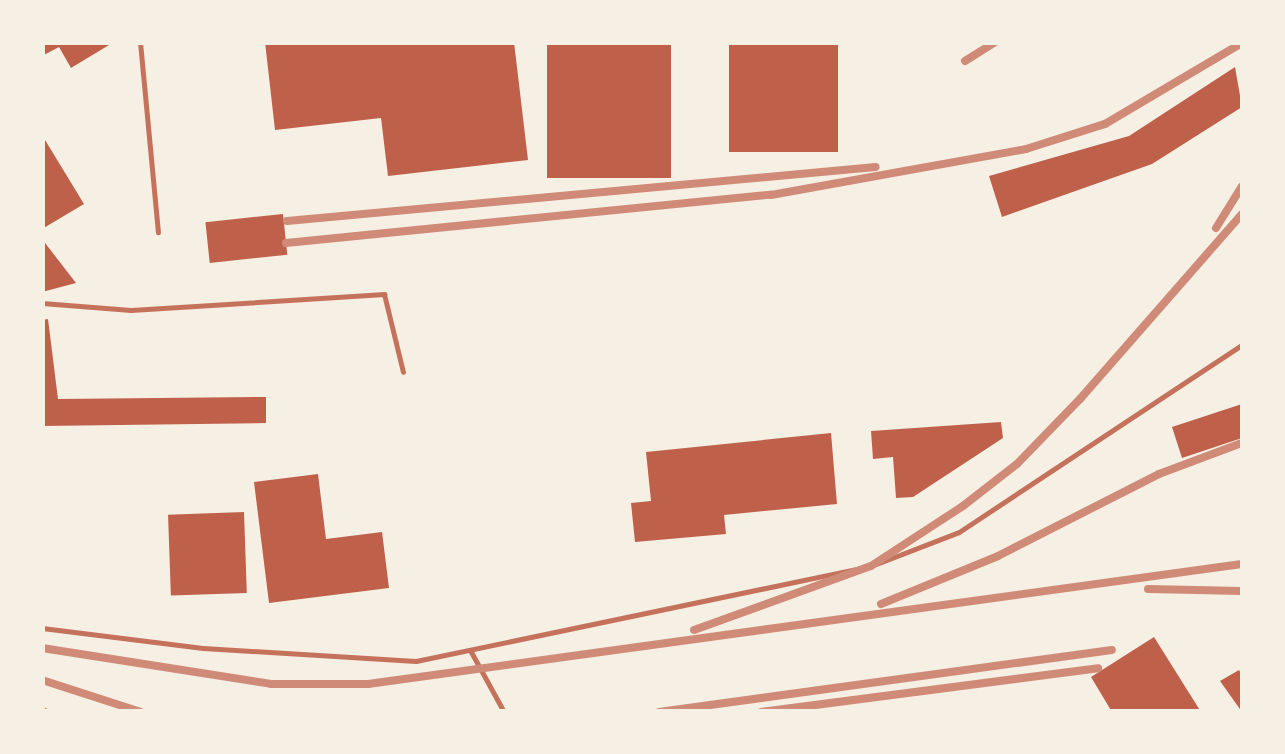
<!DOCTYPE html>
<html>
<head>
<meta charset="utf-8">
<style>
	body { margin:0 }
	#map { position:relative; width:1285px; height:754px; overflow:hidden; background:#f6efe4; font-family:"Exo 2",sans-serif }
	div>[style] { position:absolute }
	.building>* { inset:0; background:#bf614a; transform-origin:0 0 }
	.service>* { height:5px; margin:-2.5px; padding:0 2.5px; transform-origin:2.5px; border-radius:2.5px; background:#c5725c }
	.rail>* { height:8px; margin:-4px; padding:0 4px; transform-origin:4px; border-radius:4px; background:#cf8b77 }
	span { translate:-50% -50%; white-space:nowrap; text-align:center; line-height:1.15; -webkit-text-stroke:9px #f6efe4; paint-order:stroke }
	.frame { position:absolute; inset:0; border:45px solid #f6efe4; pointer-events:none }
</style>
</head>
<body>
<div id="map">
	<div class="building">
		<div style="clip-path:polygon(42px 42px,114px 42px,71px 68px,59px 47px,42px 56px)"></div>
		<div style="clip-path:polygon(265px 42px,514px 42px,528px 160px,388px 176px,381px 118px,275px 130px)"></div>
		<div style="left:547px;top:42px;width:124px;height:136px"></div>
		<div style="left:729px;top:42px;width:109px;height:110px"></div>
		<div style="clip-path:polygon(1235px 67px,1242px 107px,1152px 164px,1002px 217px,989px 176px,1129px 136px)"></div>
		<div style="clip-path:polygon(42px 135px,84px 204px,42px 229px)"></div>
		<div style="left:283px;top:214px;width:41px;height:78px;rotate:84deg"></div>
		<div style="clip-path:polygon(42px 239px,76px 283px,42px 292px)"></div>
		<div style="clip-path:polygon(48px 319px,58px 399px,266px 397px,266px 423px,42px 426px,42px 320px)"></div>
		<div style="clip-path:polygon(1242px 404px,1242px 438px,1182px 458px,1172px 427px)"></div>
		<div style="clip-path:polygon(1001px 422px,1003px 438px,913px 497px,896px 498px,893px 457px,873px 459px,871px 431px)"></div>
		<div style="clip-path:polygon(831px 433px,837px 504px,724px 515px,726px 534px,635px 542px,631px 503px,651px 501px,646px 452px)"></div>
		<div style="clip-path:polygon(318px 474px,326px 539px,382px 532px,389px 588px,269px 603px,254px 482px)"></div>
		<div style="left:244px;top:512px;width:81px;height:76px;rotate:88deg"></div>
		<div style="clip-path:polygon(1154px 637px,1201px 712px,1112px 712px,1091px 677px)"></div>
		<div style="clip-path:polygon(1239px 670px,1242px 675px,1242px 712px,1220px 681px)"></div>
	</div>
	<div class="service">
		<div style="left:140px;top:42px;width:191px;rotate:84.6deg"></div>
		<div style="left:42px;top:303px;width:89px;rotate:4.5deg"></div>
		<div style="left:131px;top:310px;width:254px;rotate:-3.6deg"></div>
		<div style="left:384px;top:294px;width:80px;rotate:76.3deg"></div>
		<div style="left:42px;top:628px;width:162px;rotate:7.1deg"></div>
		<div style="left:203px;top:648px;width:213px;rotate:3.5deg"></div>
		<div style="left:416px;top:661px;width:465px;rotate:-11.8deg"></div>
		<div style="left:871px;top:566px;width:94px;rotate:-21.1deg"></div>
		<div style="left:959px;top:532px;width:339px;rotate:-33.5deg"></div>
		<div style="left:470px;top:650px;width:71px;rotate:61.3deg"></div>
	</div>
	<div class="rail">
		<div style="left:965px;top:61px;width:36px;rotate:-32deg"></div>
		<div style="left:287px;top:221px;width:591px;rotate:-5.24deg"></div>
		<div style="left:1216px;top:228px;width:49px;rotate:-58.2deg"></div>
		<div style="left:286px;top:243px;width:487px;rotate:-5.7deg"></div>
		<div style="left:771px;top:195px;width:259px;rotate:-10.2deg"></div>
		<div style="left:1026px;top:149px;width:83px;rotate:-17.6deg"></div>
		<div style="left:1105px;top:124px;width:159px;rotate:-30.6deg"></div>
		<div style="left:1148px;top:589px;width:94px;rotate:1.2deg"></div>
		<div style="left:881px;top:604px;width:126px;rotate:-22.3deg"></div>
		<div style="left:998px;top:556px;width:181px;rotate:-27deg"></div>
		<div style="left:1159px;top:474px;width:89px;rotate:-20.5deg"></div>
		<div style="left:694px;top:630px;width:188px;rotate:-19.9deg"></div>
		<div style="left:871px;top:566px;width:110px;rotate:-33.1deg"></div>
		<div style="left:963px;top:506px;width:68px;rotate:-37.9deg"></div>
		<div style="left:1017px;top:464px;width:91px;rotate:-45.9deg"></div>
		<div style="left:1080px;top:399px;width:246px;rotate:-48.8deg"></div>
		<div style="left:42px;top:648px;width:232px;rotate:8.9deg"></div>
		<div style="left:271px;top:684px;width:97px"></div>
		<div style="left:368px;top:684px;width:882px;rotate:-7.82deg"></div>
		<div style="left:42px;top:680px;width:104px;rotate:17.9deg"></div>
		<div style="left:42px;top:710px;width:4px;rotate:34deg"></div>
		<div style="left:659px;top:712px;width:457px;rotate:-7.8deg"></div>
		<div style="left:761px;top:712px;width:340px;rotate:-7.4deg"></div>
	</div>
	<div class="frame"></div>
</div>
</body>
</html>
